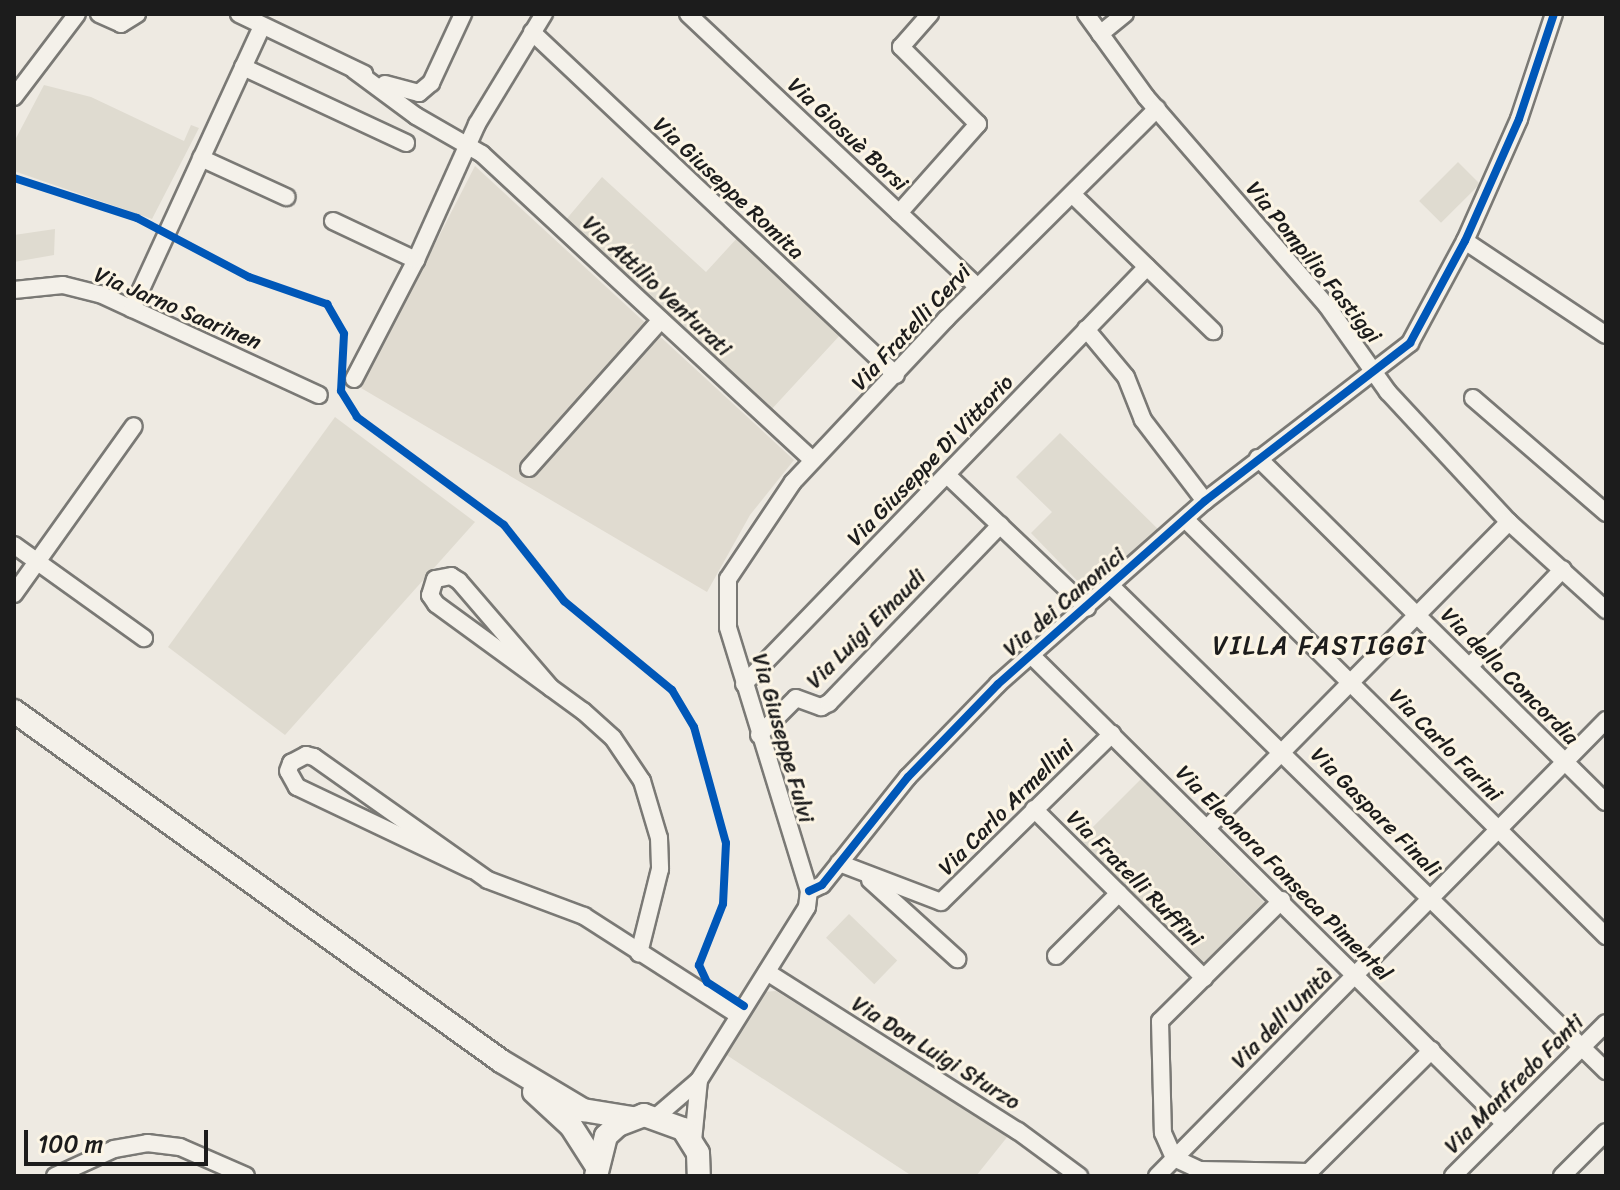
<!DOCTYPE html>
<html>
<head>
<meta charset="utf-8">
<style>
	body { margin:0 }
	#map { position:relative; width:1620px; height:1190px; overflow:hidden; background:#eeeae2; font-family:Sriracha,sans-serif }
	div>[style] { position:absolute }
	.built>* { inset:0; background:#e0dbd0 }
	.green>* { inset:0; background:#dfdbd0; transform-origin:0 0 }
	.roads { filter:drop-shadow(2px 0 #7a7975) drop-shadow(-2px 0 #7a7975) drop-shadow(0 2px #7a7975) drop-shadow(0 -2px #7a7975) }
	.minor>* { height:16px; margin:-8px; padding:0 8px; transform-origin:8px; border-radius:8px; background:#f4f1ea }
	.major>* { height:22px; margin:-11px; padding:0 11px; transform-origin:11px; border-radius:11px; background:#f4f1ea }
	.cycleway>* { height:8px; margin:-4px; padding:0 4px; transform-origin:4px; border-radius:4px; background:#0057b8 }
	span { translate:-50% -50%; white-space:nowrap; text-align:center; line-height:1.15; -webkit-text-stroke:6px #fcf5e5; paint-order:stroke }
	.street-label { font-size:22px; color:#1c1c1c }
	.quarter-label { font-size:26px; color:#1c1c1c; letter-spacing:2px }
	.frame { position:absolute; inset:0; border:16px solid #1c1c1c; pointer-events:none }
	.scale { position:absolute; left:24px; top:1130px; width:184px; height:36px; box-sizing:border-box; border:4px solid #1c1c1c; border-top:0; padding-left:10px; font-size:24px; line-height:28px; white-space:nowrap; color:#1c1c1c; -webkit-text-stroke:6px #fcf5e5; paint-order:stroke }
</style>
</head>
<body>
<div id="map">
	<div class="built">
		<div style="clip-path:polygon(475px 166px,794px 460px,750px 515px,707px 592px,361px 388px)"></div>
	</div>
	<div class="green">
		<div style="clip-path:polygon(44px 85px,91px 97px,184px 141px,191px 125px,199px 128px,152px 219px,14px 171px,14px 142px)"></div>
		<div style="left:1458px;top:162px;width:31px;height:55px;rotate:45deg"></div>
		<div style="clip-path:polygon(602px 177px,706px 272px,739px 236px,842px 333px,770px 411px,564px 222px)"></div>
		<div style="clip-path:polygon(55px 229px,54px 255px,14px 262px,14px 235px)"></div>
		<div style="clip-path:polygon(335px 417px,475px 522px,285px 735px,168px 647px)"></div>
		<div style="clip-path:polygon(1060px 433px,1161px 532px,1093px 597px,1031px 533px,1052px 512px,1016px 477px)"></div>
		<div style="left:1141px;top:779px;width:175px;height:86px;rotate:45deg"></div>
		<div style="left:849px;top:914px;width:67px;height:33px;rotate:44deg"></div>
		<div style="clip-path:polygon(776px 991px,1008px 1136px,976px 1176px,912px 1176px,722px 1052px,762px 992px)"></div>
	</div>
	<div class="roads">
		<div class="minor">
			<div style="left:99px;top:14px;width:24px;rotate:24deg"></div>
			<div style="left:121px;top:24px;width:19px;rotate:-32deg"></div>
			<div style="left:239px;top:14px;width:139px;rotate:25.6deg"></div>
			<div style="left:688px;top:14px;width:398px;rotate:43.3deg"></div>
			<div style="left:1086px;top:14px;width:102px;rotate:54.1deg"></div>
			<div style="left:1146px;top:97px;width:276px;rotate:49.1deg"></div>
			<div style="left:1327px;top:306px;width:105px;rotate:54.7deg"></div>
			<div style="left:1388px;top:392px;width:178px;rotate:47.1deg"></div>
			<div style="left:1509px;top:522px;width:131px;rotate:42.2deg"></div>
			<div style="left:532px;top:32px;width:500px;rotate:43.3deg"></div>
			<div style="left:1100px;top:34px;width:32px;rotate:-39deg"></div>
			<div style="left:243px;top:67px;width:180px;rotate:25deg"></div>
			<div style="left:354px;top:70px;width:77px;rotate:36.6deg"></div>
			<div style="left:416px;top:116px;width:76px;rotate:29.9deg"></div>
			<div style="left:482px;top:154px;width:451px;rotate:42.8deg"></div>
			<div style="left:385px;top:84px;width:35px;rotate:15deg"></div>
			<div style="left:419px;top:93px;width:16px;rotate:-40deg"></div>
			<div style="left:431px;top:83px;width:76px;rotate:-65.1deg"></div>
			<div style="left:14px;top:97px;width:104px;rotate:-52.8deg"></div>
			<div style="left:201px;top:158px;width:94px;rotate:24.6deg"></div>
			<div style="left:1072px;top:194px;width:197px;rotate:44.2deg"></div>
			<div style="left:899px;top:213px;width:119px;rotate:-48.4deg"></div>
			<div style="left:978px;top:124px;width:109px;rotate:-135deg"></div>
			<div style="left:901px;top:47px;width:44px;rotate:-48.7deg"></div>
			<div style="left:333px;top:221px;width:92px;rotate:25.2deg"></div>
			<div style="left:1465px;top:241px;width:169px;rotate:33.7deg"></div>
			<div style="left:14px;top:290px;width:49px;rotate:-5.8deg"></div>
			<div style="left:63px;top:285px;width:38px;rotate:14deg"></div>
			<div style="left:100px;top:294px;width:241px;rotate:24.8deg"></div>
			<div style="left:132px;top:309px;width:311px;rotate:-65.3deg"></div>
			<div style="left:1086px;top:329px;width:62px;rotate:50.2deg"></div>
			<div style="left:1126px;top:377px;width:46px;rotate:68.4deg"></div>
			<div style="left:1143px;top:420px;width:102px;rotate:52.6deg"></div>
			<div style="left:354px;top:379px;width:134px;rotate:-62.5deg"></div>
			<div style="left:416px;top:260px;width:149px;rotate:-65.8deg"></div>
			<div style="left:477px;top:124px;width:129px;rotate:-58.7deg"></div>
			<div style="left:1473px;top:398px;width:176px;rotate:40.8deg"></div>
			<div style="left:1258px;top:458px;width:489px;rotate:44.7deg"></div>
			<div style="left:529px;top:468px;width:198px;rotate:-48.3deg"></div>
			<div style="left:947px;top:475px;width:193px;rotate:43.5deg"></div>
			<div style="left:1185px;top:519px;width:593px;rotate:44.73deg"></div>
			<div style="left:14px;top:545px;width:160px;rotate:35.6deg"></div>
			<div style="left:1112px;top:587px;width:692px;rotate:44.41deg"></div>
			<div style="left:14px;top:594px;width:206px;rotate:-54.5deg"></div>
			<div style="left:1031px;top:655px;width:667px;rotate:44.7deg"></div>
			<div style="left:1470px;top:666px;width:134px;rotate:-46.2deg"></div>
			<div style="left:744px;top:684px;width:580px;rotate:-45.98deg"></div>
			<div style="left:551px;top:688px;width:141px;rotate:-130.7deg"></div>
			<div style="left:459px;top:581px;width:9px;rotate:-148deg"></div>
			<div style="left:451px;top:576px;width:16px;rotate:169deg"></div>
			<div style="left:435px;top:579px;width:17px;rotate:107deg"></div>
			<div style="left:430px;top:595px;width:11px;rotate:56deg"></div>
			<div style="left:436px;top:604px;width:182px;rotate:36.1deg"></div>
			<div style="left:583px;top:711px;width:40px;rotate:42deg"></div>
			<div style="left:613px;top:738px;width:52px;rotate:56deg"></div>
			<div style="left:642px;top:781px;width:59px;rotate:73.4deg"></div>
			<div style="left:659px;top:838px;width:31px;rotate:88deg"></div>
			<div style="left:660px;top:869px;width:87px;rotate:104deg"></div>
			<div style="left:759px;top:735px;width:52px;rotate:-45deg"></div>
			<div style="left:796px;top:698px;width:27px;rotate:20deg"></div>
			<div style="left:821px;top:707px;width:9px;rotate:-27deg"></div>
			<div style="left:829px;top:703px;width:247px;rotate:-46.1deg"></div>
			<div style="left:1034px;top:809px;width:240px;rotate:44.8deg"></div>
			<div style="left:1207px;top:828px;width:430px;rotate:-45.4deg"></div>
			<div style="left:839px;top:863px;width:109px;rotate:20.9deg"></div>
			<div style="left:941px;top:902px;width:240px;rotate:-44.5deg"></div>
			<div style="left:472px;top:870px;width:194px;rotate:-154.6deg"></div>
			<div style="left:297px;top:787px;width:18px;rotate:-119deg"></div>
			<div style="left:288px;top:771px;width:9px;rotate:-69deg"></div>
			<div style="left:291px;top:763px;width:17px;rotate:-28deg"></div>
			<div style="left:306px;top:755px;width:8px;rotate:14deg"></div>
			<div style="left:314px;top:757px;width:213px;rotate:35.3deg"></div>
			<div style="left:488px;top:880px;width:103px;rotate:20.6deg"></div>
			<div style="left:584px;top:916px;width:183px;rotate:32.7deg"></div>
			<div style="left:870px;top:880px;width:118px;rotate:42.2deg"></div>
			<div style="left:809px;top:891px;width:14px;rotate:-25deg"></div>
			<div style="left:822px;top:885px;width:138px;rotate:-51.5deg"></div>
			<div style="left:908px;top:777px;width:129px;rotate:-45.9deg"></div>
			<div style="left:998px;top:684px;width:276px;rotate:-41.5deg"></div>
			<div style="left:1205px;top:501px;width:259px;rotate:-37.6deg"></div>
			<div style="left:1410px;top:343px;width:116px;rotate:-61.7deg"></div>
			<div style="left:1465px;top:241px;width:133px;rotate:-66.1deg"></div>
			<div style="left:1519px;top:119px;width:111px;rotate:-71.6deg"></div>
			<div style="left:809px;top:891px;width:276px;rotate:-107.1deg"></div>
			<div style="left:728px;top:627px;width:48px;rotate:-90deg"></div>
			<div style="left:728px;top:579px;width:117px;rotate:-56.2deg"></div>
			<div style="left:793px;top:482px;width:224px;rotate:-46.8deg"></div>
			<div style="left:946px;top:319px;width:298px;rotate:-44.9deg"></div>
			<div style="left:1282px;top:900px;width:172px;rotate:135.2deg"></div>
			<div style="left:1160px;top:1021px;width:112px;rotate:88.5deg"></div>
			<div style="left:1163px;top:1133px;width:27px;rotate:66deg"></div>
			<div style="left:1174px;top:1158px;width:29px;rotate:25deg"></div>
			<div style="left:1200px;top:1170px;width:109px;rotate:1.1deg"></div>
			<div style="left:1309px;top:1172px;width:173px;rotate:-44.8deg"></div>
			<div style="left:1056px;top:956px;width:89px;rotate:-45deg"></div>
			<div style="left:767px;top:972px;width:297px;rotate:32.4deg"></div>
			<div style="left:1018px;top:1131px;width:76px;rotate:36.4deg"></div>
			<div style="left:657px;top:1116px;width:55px;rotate:-40.6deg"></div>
			<div style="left:699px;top:1080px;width:204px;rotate:-58deg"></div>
			<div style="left:807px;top:907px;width:16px;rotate:-83deg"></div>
			<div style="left:693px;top:1141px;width:61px;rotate:-84.4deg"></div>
			<div style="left:55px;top:1176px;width:65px;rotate:-24.6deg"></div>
			<div style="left:114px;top:1149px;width:34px;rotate:-10deg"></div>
			<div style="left:147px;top:1143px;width:33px;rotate:7deg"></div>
			<div style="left:180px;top:1147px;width:72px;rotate:23.7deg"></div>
			<div style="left:1157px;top:1176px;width:640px;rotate:-45.44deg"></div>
			<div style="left:1453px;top:1176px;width:216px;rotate:-45deg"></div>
			<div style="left:1562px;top:1176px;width:62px;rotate:-45deg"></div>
		</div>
		<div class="major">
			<div style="left:14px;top:711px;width:600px;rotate:35.7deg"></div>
			<div style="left:501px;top:1061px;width:96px;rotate:30.9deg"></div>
			<div style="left:583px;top:1110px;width:50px;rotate:9.3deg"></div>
			<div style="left:534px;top:1092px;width:50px;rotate:42.6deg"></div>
			<div style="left:571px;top:1126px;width:46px;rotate:57.3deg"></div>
			<div style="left:596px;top:1176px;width:41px;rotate:-76deg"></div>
			<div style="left:606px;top:1136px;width:16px;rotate:-43deg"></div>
			<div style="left:618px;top:1125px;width:28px;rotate:-21deg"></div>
			<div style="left:644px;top:1115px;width:41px;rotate:19.7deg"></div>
			<div style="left:683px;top:1129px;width:28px;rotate:58deg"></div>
			<div style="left:698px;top:1153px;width:23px;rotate:88deg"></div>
		</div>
	</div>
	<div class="cycleway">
		<div style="left:14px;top:178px;width:129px;rotate:18deg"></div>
		<div style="left:137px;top:218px;width:127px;rotate:27.8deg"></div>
		<div style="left:249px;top:277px;width:83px;rotate:19.1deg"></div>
		<div style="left:327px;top:304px;width:34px;rotate:60deg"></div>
		<div style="left:344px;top:334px;width:57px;rotate:93deg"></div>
		<div style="left:341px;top:391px;width:31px;rotate:58deg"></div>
		<div style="left:357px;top:417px;width:182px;rotate:36.3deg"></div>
		<div style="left:504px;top:525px;width:97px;rotate:51.7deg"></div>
		<div style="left:564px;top:601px;width:140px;rotate:39.5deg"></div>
		<div style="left:672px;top:690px;width:43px;rotate:59.3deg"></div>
		<div style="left:694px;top:727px;width:120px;rotate:74.6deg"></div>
		<div style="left:726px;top:843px;width:61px;rotate:92.8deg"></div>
		<div style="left:723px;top:904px;width:66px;rotate:111.5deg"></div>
		<div style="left:699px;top:965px;width:19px;rotate:65deg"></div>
		<div style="left:707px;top:982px;width:44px;rotate:33deg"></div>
		<div style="left:809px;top:891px;width:14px;rotate:-25deg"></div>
		<div style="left:822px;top:885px;width:138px;rotate:-51.5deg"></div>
		<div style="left:908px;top:777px;width:129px;rotate:-45.9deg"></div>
		<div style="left:998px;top:684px;width:276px;rotate:-41.5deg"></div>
		<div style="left:1205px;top:501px;width:259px;rotate:-37.6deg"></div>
		<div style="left:1410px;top:343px;width:116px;rotate:-61.7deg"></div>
		<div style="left:1465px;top:241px;width:133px;rotate:-66.1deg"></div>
		<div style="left:1519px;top:119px;width:111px;rotate:-71.6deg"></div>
	</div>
	<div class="street-label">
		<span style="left:848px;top:134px;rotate:43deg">Via Giosuè Borsi</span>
		<span style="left:729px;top:188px;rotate:43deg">Via Giuseppe Romita</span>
		<span style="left:1314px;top:262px;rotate:51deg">Via Pompilio Fastiggi</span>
		<span style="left:657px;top:286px;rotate:43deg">Via Attilio Venturati</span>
		<span style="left:178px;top:308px;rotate:23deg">Via Jarno Saarinen</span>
		<span style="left:911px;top:327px;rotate:-47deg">Via Fratelli Cervi</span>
		<span style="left:930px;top:460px;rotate:-46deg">Via Giuseppe Di Vittorio</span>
		<span style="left:1064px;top:602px;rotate:-41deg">Via dei Canonici</span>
		<span style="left:866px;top:629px;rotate:-45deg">Via Luigi Einaudi</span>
		<span style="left:1510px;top:676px;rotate:45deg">Via della Concordia</span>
		<span style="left:783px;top:738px;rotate:74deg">Via Giuseppe Fulvi</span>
		<span style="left:1446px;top:745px;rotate:45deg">Via Carlo Farini</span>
		<span style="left:1006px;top:807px;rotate:-45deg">Via Carlo Armellini</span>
		<span style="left:1376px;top:812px;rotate:45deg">Via Gaspare Finali</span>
		<span style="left:1284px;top:873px;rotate:45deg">Via Eleonora Fonseca Pimentel</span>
		<span style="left:1135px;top:878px;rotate:45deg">Via Fratelli Ruffini</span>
		<span style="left:1282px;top:1018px;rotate:-45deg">Via dell'Unità</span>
		<span style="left:936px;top:1053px;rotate:32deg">Via Don Luigi Sturzo</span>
		<span style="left:1514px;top:1084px;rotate:-45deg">Via Manfredo Fanti</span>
	</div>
	<div class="quarter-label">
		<span style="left:1320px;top:646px">VILLA FASTIGGI</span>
	</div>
	<div class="frame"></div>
	<div class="scale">100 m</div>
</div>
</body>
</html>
